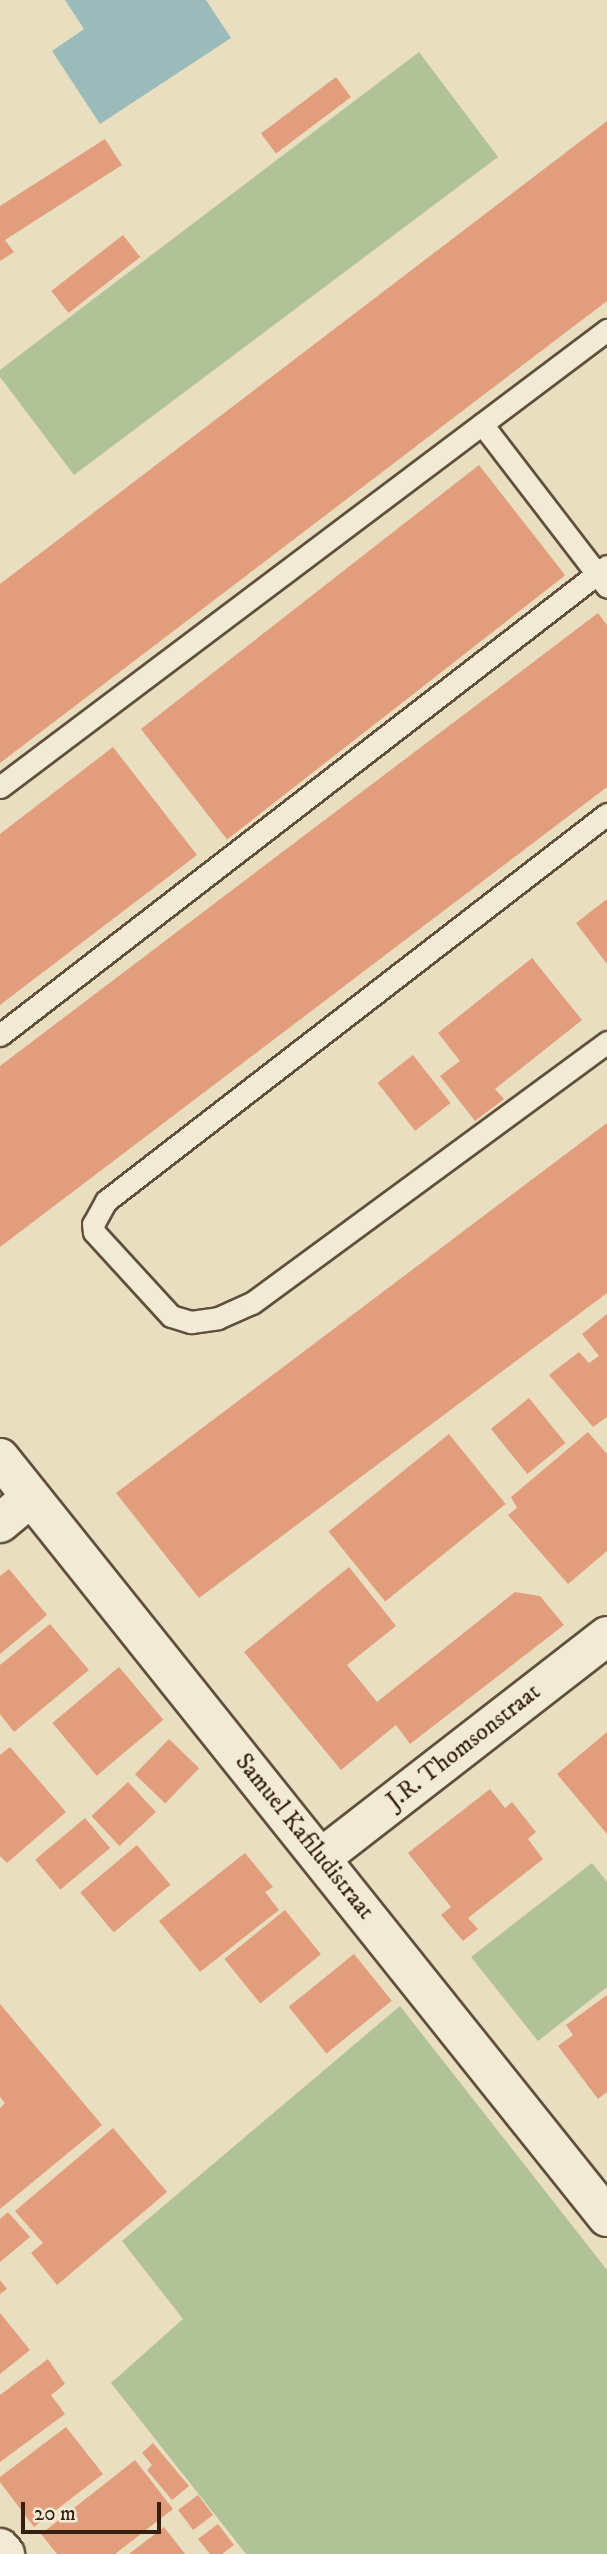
<!DOCTYPE html>
<html>
<head>
<meta charset="utf-8">
<style>
	body { margin:0 }
	#map { position:relative; width:607px; height:2554px; overflow:hidden; background:#e9debf; font-family:"IM FELL DW Pica",serif }
	div>[style] { position:absolute }
	.green>* { inset:0; background:#b0c296 }
	.water>* { inset:0; background:#9abbba }
	.building>* { inset:0; background:#e29d7d; transform-origin:0 0 }
	.roads { filter:drop-shadow(2px 0 #614f3c) drop-shadow(-2px 0 #614f3c) drop-shadow(0 2px #614f3c) drop-shadow(0 -2px #614f3c) }
	.service>* { height:21px; margin:-10.5px; padding:0 10.5px; transform-origin:10.5px; border-radius:10.5px; background:#f1ead5 }
	.minor>* { height:38px; margin:-19px; padding:0 19px; transform-origin:19px; border-radius:19px; background:#f1ead5 }
	.tertiary>* { height:38px; margin:-19px; padding:0 19px; transform-origin:19px; border-radius:19px; background:#f1ead5 }
	span { translate:-50% -50%; white-space:nowrap; text-align:center; line-height:1.15; -webkit-text-stroke:5px #f1ead5; paint-order:stroke }
	.street-label { font-size:24px; color:#341f11 }
	.scale { position:absolute; left:21px; top:2502px; width:140px; height:32px; box-sizing:border-box; border:4px solid #341f11; border-top:0; padding-left:9px; font-size:21px; line-height:24px; white-space:nowrap; color:#341f11; -webkit-text-stroke:5px #f1ead5; paint-order:stroke }
</style>
</head>
<body>
<div id="map">
	<div class="green">
		<div style="clip-path:polygon(419px 52px,498px 157px,74px 475px,0 377px,0 370px)"></div>
		<div style="clip-path:polygon(592px 1863px,607px 1882px,607px 1987px,538px 2041px,471px 1957px)"></div>
		<div style="clip-path:polygon(400px 2006px,607px 2270px,607px 2554px,246px 2554px,111px 2383px,183px 2319px,122px 2241px)"></div>
	</div>
	<div class="water">
		<div style="clip-path:polygon(65px 0,206px 0,231px 38px,100px 124px,52px 51px,84px 29px)"></div>
	</div>
	<div class="building">
		<div style="left:336px;top:77px;width:25px;height:94px;rotate:53deg"></div>
		<div style="clip-path:polygon(607px 121px,607px 301px,0 763px,0 584px)"></div>
		<div style="clip-path:polygon(105px 139px,122px 165px,5px 240px,14px 252px,0 261px,0 206px)"></div>
		<div style="left:123px;top:235px;width:28px;height:91px;rotate:52deg"></div>
		<div style="left:479px;top:465px;width:140px;height:429px;rotate:52deg"></div>
		<div style="clip-path:polygon(598px 613px,607px 625px,607px 787px,0 1247px,0 1066px)"></div>
		<div style="clip-path:polygon(113px 747px,197px 855px,0 1005px,0 834px)"></div>
		<div style="clip-path:polygon(607px 899px,607px 964px,576px 923px)"></div>
		<div style="clip-path:polygon(532px 958px,582px 1020px,495px 1089px,504px 1099px,475px 1121px,440px 1076px,460px 1061px,438px 1033px)"></div>
		<div style="left:413px;top:1055px;width:61px;height:45px;rotate:52deg"></div>
		<div style="clip-path:polygon(607px 1123px,607px 1293px,199px 1598px,116px 1493px)"></div>
		<div style="clip-path:polygon(607px 1314px,607px 1417px,593px 1427px,549px 1375px,579px 1352px,589px 1363px,599px 1356px,582px 1334px)"></div>
		<div style="left:529px;top:1398px;width:58px;height:49px;rotate:51deg"></div>
		<div style="clip-path:polygon(588px 1432px,607px 1454px,607px 1551px,568px 1584px,508px 1515px,517px 1508px,511px 1497px)"></div>
		<div style="left:449px;top:1434px;width:90px;height:155px;rotate:51deg"></div>
		<div style="clip-path:polygon(349px 1567px,396px 1626px,347px 1665px,377px 1702px,515px 1592px,540px 1596px,564px 1625px,410px 1744px,396px 1725px,341px 1770px,244px 1652px)"></div>
		<div style="clip-path:polygon(9px 1569px,47px 1615px,0 1654px,0 1576px)"></div>
		<div style="clip-path:polygon(50px 1624px,89px 1670px,14px 1732px,0 1714px,0 1665px)"></div>
		<div style="left:119px;top:1667px;width:69px;height:87px;rotate:50deg"></div>
		<div style="clip-path:polygon(607px 1732px,607px 1834px,557px 1774px)"></div>
		<div style="left:169px;top:1739px;width:42px;height:49px;rotate:44deg"></div>
		<div style="clip-path:polygon(10px 1747px,66px 1812px,7px 1863px,0 1856px,0 1755px)"></div>
		<div style="left:128px;top:1782px;width:41px;height:50px;rotate:47deg"></div>
		<div style="clip-path:polygon(490px 1789px,505px 1808px,512px 1802px,536px 1832px,528px 1839px,543px 1859px,468px 1918px,478px 1929px,463px 1941px,441px 1915px,451px 1907px,408px 1853px)"></div>
		<div style="left:85px;top:1818px;width:39px;height:65px;rotate:50deg"></div>
		<div style="left:137px;top:1845px;width:52px;height:74px;rotate:50deg"></div>
		<div style="clip-path:polygon(245px 1853px,273px 1887px,265px 1892px,279px 1910px,200px 1972px,159px 1921px)"></div>
		<div style="left:285px;top:1910px;width:57px;height:78px;rotate:51deg"></div>
		<div style="left:354px;top:1954px;width:60px;height:84px;rotate:51deg"></div>
		<div style="clip-path:polygon(607px 1995px,607px 2092px,598px 2099px,558px 2046px,573px 2035px,566px 2025px)"></div>
		<div style="clip-path:polygon(0 2004px,102px 2125px,0 2209px,0 2108px,5px 2103px,0 2097px)"></div>
		<div style="clip-path:polygon(113px 2128px,167px 2192px,57px 2285px,31px 2253px,43px 2243px,15px 2211px)"></div>
		<div style="clip-path:polygon(8px 2212px,30px 2237px,0 2262px,0 2219px)"></div>
		<div style="clip-path:polygon(0 2280px,7px 2289px,0 2294px)"></div>
		<div style="clip-path:polygon(0 2313px,30px 2350px,0 2374px)"></div>
		<div style="clip-path:polygon(48px 2359px,65px 2384px,51px 2395px,65px 2414px,0 2462px,0 2395px)"></div>
		<div style="clip-path:polygon(66px 2427px,103px 2474px,34px 2527px,0 2482px,0 2477px)"></div>
		<div style="clip-path:polygon(153px 2443px,189px 2486px,172px 2500px,147px 2470px,152px 2465px,142px 2453px)"></div>
		<div style="clip-path:polygon(135px 2460px,173px 2509px,115px 2554px,57px 2554px,41px 2534px)"></div>
		<div style="left:198px;top:2495px;width:25px;height:25px;rotate:53deg"></div>
		<div style="clip-path:polygon(218px 2524px,234px 2545px,222px 2554px,210px 2554px,198px 2539px)"></div>
		<div style="clip-path:polygon(164px 2527px,185px 2554px,129px 2554px)"></div>
	</div>
	<div class="roads">
		<div class="service">
			<div style="left:482px;top:424px;width:205px;rotate:52.5deg"></div>
			<div style="left:0;top:787px;width:760px;rotate:-36.98deg"></div>
			<div style="left:607px;top:814px;width:633px;rotate:142.32deg"></div>
			<div style="left:106px;top:1201px;width:26px;rotate:119deg"></div>
			<div style="left:93px;top:1224px;width:8px;rotate:83deg"></div>
			<div style="left:94px;top:1232px;width:114px;rotate:47.5deg"></div>
			<div style="left:171px;top:1316px;width:21px;rotate:17deg"></div>
			<div style="left:191px;top:1322px;width:27px;rotate:-8deg"></div>
			<div style="left:218px;top:1318px;width:37px;rotate:-24deg"></div>
			<div style="left:252px;top:1303px;width:441px;rotate:-36.3deg"></div>
			<div style="left:0;top:1035px;width:767px;rotate:-37.69deg"></div>
		</div>
		<div class="minor">
			<div style="left:0;top:1523px;width:40px;rotate:-40deg"></div>
			<div style="left:321px;top:1858px;width:362px;rotate:-37.8deg"></div>
			<div style="left:0;top:2548px;width:8px;rotate:50deg"></div>
		</div>
		<div class="tertiary">
			<div style="left:0;top:1458px;width:972px;rotate:51.35deg"></div>
		</div>
	</div>
	<div class="street-label">
		<span style="left:464px;top:1747px;rotate:-38deg">J.R. Thomsonstraat</span>
		<span style="left:304px;top:1837px;rotate:51deg">Samuel Kafiludistraat</span>
	</div>
	<div class="scale">20 m</div>
</div>
</body>
</html>
